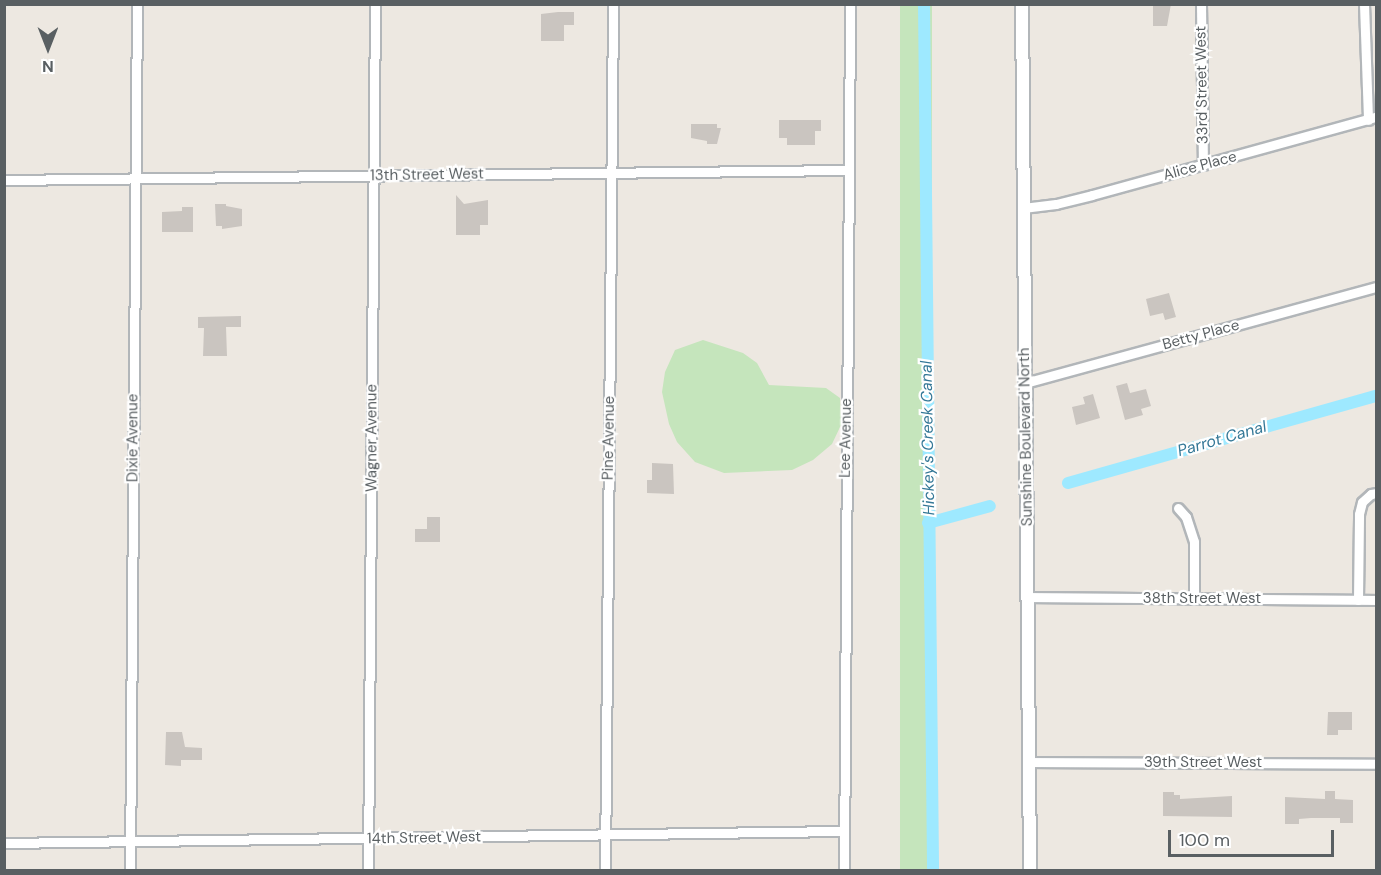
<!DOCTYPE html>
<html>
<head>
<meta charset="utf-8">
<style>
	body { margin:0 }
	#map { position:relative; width:1381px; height:875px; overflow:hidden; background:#ede8e1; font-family:"DM Sans",sans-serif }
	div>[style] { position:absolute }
	.green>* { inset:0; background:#c5e5bc; transform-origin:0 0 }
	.canal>* { height:12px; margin:-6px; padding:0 6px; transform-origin:6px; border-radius:6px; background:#9ee9ff }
	.building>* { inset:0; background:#cac5c0 }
	.roads { filter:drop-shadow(2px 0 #b2b6b9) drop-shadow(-2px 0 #b2b6b9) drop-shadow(0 2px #b2b6b9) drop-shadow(0 -2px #b2b6b9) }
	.minor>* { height:9px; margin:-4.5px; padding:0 4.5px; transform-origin:4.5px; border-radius:4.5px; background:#fff }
	.tertiary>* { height:12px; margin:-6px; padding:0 6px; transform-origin:6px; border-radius:6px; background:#fff }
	span { translate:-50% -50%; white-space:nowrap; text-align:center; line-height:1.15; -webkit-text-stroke:4.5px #fff; paint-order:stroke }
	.street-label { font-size:15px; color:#595f62 }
	.water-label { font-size:16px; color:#347897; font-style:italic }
	.frame { position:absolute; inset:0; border:6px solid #595f62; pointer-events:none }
	.north { position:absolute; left:18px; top:18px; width:60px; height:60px; -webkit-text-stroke:4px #fff; paint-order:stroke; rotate:180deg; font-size:16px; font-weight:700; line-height:24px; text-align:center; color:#595f62 }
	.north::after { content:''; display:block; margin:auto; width:21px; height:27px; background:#595f62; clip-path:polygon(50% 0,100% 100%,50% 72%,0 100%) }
	.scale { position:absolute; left:1168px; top:830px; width:166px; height:27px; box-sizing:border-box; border:3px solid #595f62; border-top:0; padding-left:8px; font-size:18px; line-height:21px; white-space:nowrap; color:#595f62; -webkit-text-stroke:4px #fff; paint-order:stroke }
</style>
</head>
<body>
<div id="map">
	<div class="green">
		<div style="left:900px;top:5px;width:32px;height:865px"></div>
		<div style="clip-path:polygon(703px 340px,743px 353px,757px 363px,769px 385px,826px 388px,840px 398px,841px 425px,832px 444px,813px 460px,792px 470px,724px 473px,695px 462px,677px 442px,669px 424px,662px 392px,665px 372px,675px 350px)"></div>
	</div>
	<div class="canal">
		<div style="left:924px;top:4px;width:866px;rotate:89.4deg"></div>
		<div style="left:1068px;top:483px;width:320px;rotate:-15.8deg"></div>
		<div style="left:928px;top:523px;width:64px;rotate:-15.3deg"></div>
	</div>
	<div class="building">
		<div style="clip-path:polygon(1153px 4px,1171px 4px,1167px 26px,1153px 26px)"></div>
		<div style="clip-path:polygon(558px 12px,574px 12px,574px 25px,564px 25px,564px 41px,541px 41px,541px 14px)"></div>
		<div style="clip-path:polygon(779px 120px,821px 120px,821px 131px,815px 131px,815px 145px,787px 145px,787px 138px,779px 138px)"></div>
		<div style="clip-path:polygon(691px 124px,717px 124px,717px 128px,721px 128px,717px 144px,707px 144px,707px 141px,691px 138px)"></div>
		<div style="clip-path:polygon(456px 195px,464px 204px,488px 200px,488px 225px,480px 225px,480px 235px,456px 235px)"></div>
		<div style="clip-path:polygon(215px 204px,226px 204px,226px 206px,242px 209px,242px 226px,222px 229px,222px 226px,216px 226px)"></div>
		<div style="clip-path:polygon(182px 207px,193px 207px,193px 232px,162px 232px,162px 212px,182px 211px)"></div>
		<div style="clip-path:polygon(1169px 293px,1176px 317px,1165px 320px,1163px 313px,1150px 316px,1146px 299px)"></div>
		<div style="clip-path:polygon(241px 316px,241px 327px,226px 327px,227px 356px,203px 356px,204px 328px,198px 328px,198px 317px)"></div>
		<div style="clip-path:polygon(1127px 383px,1130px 393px,1146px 389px,1151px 406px,1141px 409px,1143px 415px,1125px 420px,1116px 386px)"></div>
		<div style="clip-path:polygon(1093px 394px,1100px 418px,1076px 425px,1072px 407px,1085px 404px,1083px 397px)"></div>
		<div style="clip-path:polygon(652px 463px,673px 464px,674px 494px,647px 493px,647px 480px,652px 480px)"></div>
		<div style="clip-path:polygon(427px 517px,440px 517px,440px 542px,415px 542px,415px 529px,427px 529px)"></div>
		<div style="clip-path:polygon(1328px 712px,1352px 712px,1352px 730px,1338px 730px,1338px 735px,1327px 735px)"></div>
		<div style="clip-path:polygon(166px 732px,182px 732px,185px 747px,202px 748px,202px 760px,181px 760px,181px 766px,165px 765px)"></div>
		<div style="clip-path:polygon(1325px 791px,1335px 791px,1335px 799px,1353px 800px,1353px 823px,1340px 823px,1340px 818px,1311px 818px,1299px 819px,1299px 824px,1285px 824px,1285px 797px,1325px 799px)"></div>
		<div style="clip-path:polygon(1163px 792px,1174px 792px,1174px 795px,1180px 795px,1180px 799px,1232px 796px,1232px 817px,1163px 816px)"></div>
	</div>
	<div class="roads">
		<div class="minor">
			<div style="left:1201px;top:4px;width:161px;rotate:89.3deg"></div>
			<div style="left:1364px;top:4px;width:116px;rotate:88deg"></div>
			<div style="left:4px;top:180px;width:845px;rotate:-0.68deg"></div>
			<div style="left:1023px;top:208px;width:33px;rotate:-7deg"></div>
			<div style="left:1056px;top:204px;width:37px;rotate:-14deg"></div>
			<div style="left:1092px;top:195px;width:295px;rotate:-15.4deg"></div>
			<div style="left:1025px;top:383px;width:364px;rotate:-15.3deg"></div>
			<div style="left:1178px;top:508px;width:12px;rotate:48deg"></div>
			<div style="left:1186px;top:517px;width:26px;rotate:72deg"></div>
			<div style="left:1194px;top:542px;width:57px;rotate:90deg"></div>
			<div style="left:1028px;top:597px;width:348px;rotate:0.5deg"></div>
			<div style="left:1358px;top:600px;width:86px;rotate:-89.3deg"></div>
			<div style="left:1359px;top:514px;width:12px;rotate:-76deg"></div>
			<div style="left:1362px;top:502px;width:12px;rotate:-42deg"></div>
			<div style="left:1371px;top:494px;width:5px;rotate:-11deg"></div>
			<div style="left:1029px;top:762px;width:347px;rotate:0.3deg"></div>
			<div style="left:4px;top:843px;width:840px;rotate:-0.82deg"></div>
			<div style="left:130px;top:870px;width:866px;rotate:-89.54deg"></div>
			<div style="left:368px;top:870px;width:866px;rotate:-89.54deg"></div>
			<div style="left:605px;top:870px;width:866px;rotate:-89.47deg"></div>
			<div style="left:844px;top:870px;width:866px;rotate:-89.6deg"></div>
		</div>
		<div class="tertiary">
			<div style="left:1022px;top:4px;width:866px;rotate:89.47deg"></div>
		</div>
	</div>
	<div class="street-label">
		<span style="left:1202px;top:85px;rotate:-91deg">33rd Street West</span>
		<span style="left:1200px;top:166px;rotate:-15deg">Alice Place</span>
		<span style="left:427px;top:175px;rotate:-1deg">13th Street West</span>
		<span style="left:1201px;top:335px;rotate:-15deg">Betty Place</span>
		<span style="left:1026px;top:437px;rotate:-91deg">Sunshine Boulevard North</span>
		<span style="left:133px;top:438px;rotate:-90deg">Dixie Avenue</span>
		<span style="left:372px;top:438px;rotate:-90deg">Wagner Avenue</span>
		<span style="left:609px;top:438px;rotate:-89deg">Pine Avenue</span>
		<span style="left:846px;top:438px;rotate:-89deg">Lee Avenue</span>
		<span style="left:1202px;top:599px">38th Street West</span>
		<span style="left:1203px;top:763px">39th Street West</span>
		<span style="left:424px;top:838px;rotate:-1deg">14th Street West</span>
	</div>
	<div class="water-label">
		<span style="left:928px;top:438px;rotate:-91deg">Hickey's Creek Canal</span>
		<span style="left:1222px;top:439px;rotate:-16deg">Parrot Canal</span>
	</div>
	<div class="frame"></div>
	<div class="north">N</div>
	<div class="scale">100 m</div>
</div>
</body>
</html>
